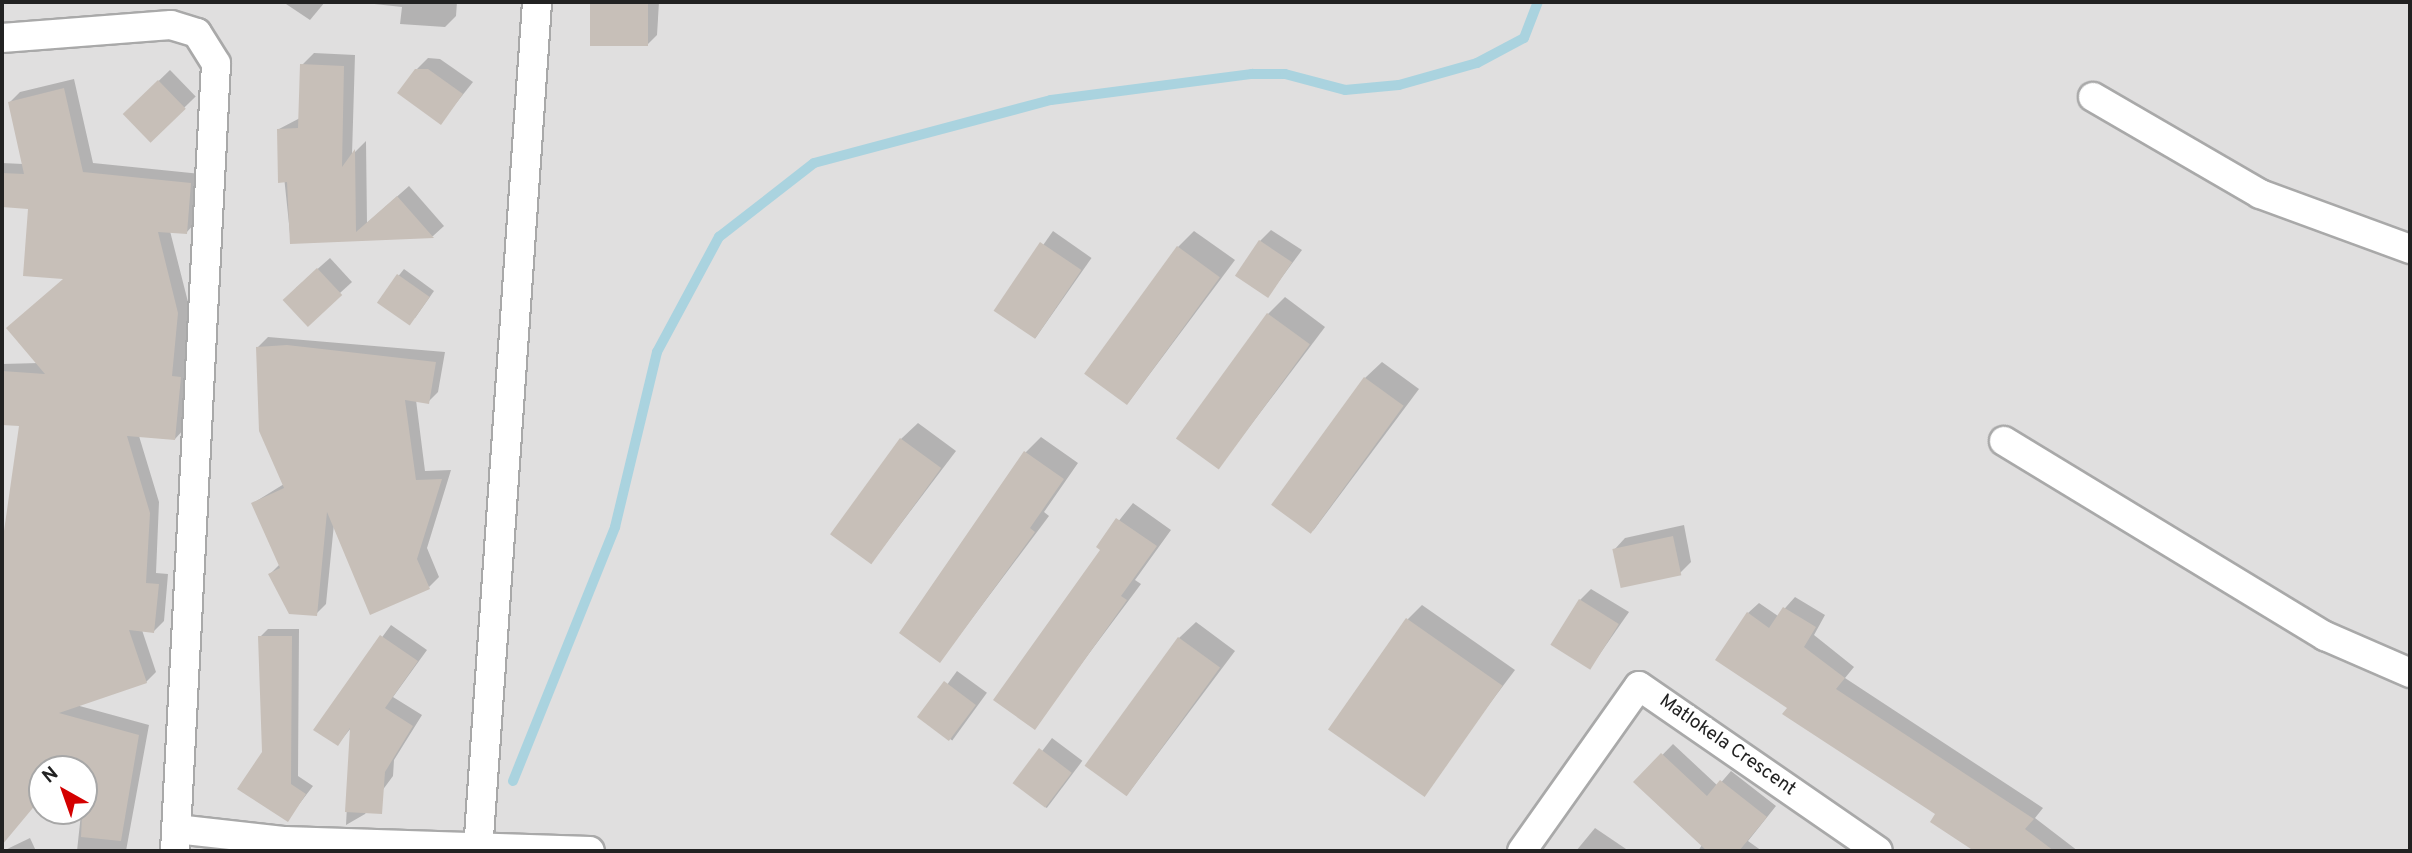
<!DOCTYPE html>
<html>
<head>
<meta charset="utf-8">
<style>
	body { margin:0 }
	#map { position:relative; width:2412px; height:853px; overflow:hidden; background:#f2efe9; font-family:Overpass,sans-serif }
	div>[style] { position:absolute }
	.residential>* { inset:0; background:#e0dfdf }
	.shadow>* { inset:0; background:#0003; transform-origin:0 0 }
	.stream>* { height:10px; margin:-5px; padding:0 5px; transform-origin:5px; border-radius:5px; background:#aad3df }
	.building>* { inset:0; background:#c7bfb8; transform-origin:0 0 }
	.roads { filter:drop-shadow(2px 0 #a9a9a9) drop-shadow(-2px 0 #a9a9a9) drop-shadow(0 2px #a9a9a9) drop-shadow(0 -2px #a9a9a9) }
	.street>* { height:28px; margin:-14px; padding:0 14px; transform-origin:14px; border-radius:14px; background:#fff }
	span { translate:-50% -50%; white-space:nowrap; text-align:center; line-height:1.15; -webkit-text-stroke:5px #fff; paint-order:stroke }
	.street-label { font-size:19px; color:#222 }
	.frame { position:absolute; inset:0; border:4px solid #222; pointer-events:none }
	.north { position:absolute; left:28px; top:755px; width:70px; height:70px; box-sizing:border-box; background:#fff; border:2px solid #a7a7a7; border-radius:50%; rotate:320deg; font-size:19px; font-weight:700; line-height:28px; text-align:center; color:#222 }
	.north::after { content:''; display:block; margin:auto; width:24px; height:32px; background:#d40000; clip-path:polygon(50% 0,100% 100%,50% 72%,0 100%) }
</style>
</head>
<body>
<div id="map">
	<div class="residential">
		<div style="clip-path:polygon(evenodd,2px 2px,2410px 2px,2410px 851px,2px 851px,2px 2px,42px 769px,84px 769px,84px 811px,42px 811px,42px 769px)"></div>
	</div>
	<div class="shadow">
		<div style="clip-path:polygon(283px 2px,325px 2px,310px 20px)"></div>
		<div style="clip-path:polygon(356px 2px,457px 2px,456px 16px,445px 27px,400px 24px,402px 7px)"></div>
		<div style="clip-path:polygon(592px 2px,659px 2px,657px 35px,646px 46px,590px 45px)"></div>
		<div style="clip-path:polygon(314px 53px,355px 55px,352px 155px,366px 141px,367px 223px,409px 186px,444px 226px,433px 236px,291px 243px,279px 129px,300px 118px,302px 65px)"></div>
		<div style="clip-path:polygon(428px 58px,440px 59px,473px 82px,441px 122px,416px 70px)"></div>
		<div style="left:170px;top:70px;width:37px;height:62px;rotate:46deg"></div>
		<div style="clip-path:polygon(74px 79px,93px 163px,201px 174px,196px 222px,186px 233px,170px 231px,188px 302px,185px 428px,175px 439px,139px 436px,159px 502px,156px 573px,168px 574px,164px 621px,154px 631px,142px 630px,156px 672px,146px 682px,76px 705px,149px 725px,126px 851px,77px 851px,89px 739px,64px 769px,42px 769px,42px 796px,9px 834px,2px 828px,2px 792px,32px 755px,2px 755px,2px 552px,21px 424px,2px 423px,2px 364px,39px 363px,66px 278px,30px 207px,2px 205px,2px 163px,23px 164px,10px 102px,20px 92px)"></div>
		<div style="clip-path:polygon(1271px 230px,1302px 250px,1268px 296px,1260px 241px)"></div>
		<div style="left:1053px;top:231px;width:47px;height:98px;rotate:35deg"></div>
		<div style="clip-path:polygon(1194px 231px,1235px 260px,1128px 403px,1178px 247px)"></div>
		<div style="clip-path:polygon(330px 258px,352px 282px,340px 293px,296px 288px)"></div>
		<div style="clip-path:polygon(404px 269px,434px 291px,415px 318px,378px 302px)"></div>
		<div style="clip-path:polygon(1285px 297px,1325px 327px,1219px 467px,1268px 314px)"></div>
		<div style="clip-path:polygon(268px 337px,445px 352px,438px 392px,428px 402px,416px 400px,425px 471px,451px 470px,427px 548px,439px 577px,429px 587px,334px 524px,326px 604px,316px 614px,270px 574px,280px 564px,253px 503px,284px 484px,258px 347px)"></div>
		<div style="clip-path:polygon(1382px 362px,1419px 389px,1313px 531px,1365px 378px)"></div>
		<div style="clip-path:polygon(918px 423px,956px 451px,871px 563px,901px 439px)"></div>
		<div style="clip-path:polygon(1041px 437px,1078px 463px,1044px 512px,1049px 516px,940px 661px,1026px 452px)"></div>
		<div style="clip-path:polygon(1133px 503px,1171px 530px,1135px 580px,1141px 584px,1034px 727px,1103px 550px,1098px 547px)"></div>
		<div style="clip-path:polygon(1684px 525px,1691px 562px,1680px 573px,1614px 550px,1625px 538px)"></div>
		<div style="clip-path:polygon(1591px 589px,1629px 612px,1590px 668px,1580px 600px)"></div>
		<div style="clip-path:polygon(1795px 597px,1825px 615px,1814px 635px,1854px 667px,1845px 678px,2043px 808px,2035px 818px,2078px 851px,1992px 851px,1789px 707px,1748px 613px,1759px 603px,1778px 616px)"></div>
		<div style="clip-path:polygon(1422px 605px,1515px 670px,1423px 792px,1408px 619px)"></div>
		<div style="clip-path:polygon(1196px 622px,1235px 651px,1127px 795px,1179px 638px)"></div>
		<div style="clip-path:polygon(391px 625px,427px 650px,393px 697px,422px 715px,394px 760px,393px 776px,365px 814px,346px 825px,351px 728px,338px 744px,315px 729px)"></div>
		<div style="clip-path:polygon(268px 629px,299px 629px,298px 776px,313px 786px,287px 820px,263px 752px,260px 637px)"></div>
		<div style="left:957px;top:671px;width:37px;height:59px;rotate:36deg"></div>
		<div style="left:1052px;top:738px;width:38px;height:59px;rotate:37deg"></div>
		<div style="clip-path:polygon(1673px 744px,1718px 786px,1731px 771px,1776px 806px,1748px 841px,1762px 851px,1698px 851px,1702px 845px,1636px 782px)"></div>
		<div style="clip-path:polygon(1595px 828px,1629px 851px,1576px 851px)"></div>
		<div style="clip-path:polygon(30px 838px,36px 851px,3px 851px)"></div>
	</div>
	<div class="stream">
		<div style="left:513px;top:781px;width:274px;rotate:-68.1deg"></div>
		<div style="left:615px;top:527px;width:180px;rotate:-76.5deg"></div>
		<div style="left:657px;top:352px;width:131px;rotate:-61.7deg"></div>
		<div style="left:719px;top:237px;width:120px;rotate:-37.9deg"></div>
		<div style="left:814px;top:163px;width:245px;rotate:-14.9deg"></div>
		<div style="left:1051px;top:100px;width:203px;rotate:-7.4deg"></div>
		<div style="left:1252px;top:74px;width:33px"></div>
		<div style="left:1285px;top:74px;width:62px;rotate:14.9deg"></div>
		<div style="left:1345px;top:90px;width:54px;rotate:-5.3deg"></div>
		<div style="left:1399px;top:85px;width:81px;rotate:-15.8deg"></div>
		<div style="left:1477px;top:63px;width:53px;rotate:-28deg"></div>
		<div style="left:1524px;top:38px;width:39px;rotate:-69deg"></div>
	</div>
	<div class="building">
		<div style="left:590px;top:2px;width:58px;height:44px"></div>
		<div style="clip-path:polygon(300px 64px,344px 66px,342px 167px,355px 149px,356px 232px,397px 196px,434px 238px,290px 244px,287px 182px,278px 183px,277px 129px,298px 128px)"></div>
		<div style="clip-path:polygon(415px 69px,428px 69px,463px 94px,441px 125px,397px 93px)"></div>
		<div style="left:158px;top:80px;width:40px;height:49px;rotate:46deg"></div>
		<div style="clip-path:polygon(64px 88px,83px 172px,191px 183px,187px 234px,158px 232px,178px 313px,172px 376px,181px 377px,175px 440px,127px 436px,150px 513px,146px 583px,159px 584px,154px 633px,129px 630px,147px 683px,59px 713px,139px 735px,121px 841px,81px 837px,84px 769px,42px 769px,42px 797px,2px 845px,2px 545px,19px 426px,2px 425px,2px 371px,45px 374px,6px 328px,63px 279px,23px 276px,28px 209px,2px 207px,2px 173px,24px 174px,8px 102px)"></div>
		<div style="left:1259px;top:240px;width:40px;height:43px;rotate:34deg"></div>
		<div style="left:1040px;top:242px;width:50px;height:83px;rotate:34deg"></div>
		<div style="left:1177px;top:246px;width:53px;height:158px;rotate:36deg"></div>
		<div style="left:317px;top:268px;width:37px;height:47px;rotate:47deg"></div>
		<div style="left:397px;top:274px;width:40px;height:35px;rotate:35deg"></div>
		<div style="left:1267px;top:313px;width:53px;height:155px;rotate:36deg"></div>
		<div style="clip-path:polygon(287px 345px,436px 362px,429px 404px,405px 400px,416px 480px,442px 479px,417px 559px,430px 589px,370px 615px,327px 512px,317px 616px,289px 614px,268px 574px,280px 568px,251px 503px,284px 488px,259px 431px,256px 347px)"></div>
		<div style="left:1364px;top:377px;width:49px;height:158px;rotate:36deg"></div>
		<div style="left:900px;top:438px;width:51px;height:119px;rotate:36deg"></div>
		<div style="clip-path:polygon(1024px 451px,1064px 479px,1030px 528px,1035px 532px,940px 663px,899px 633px)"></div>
		<div style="clip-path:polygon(1116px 518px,1157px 546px,1121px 596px,1127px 600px,1035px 730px,993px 700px,1100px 550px,1096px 547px)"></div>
		<div style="left:1673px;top:536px;width:40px;height:62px;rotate:78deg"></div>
		<div style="left:1579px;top:599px;width:47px;height:54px;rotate:32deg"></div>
		<div style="clip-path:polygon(1783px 607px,1816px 627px,1804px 647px,1845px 678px,1836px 689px,2034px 819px,2025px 829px,2054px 851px,1974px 851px,1930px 822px,1935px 814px,1782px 714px,1787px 708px,1715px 660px,1747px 612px,1769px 628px)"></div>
		<div style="left:1406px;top:618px;width:118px;height:136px;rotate:35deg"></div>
		<div style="clip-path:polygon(380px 635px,418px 661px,385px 708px,413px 726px,385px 772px,382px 814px,345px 812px,350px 728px,338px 746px,313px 730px)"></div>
		<div style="clip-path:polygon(258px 636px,292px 636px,291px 784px,306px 794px,288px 822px,237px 789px,262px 752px)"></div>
		<div style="left:1178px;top:637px;width:52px;height:159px;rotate:36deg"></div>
		<div style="left:944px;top:681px;width:40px;height:45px;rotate:37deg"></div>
		<div style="left:1039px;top:748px;width:41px;height:44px;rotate:37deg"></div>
		<div style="clip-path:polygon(1661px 753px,1707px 796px,1720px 780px,1767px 817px,1739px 851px,1707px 851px,1633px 782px)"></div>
	</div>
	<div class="roads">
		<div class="street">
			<div style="left:2px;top:38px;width:169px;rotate:-4.4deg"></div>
			<div style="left:171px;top:25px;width:27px;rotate:17deg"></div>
			<div style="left:197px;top:33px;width:36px;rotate:58deg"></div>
			<div style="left:216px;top:64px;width:788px;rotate:92.98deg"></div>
			<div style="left:2093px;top:97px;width:193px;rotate:30.1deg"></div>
			<div style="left:2260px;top:194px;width:160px;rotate:20.1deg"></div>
			<div style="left:2004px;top:441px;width:376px;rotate:31.3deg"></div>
			<div style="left:2325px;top:636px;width:93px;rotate:23.5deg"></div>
			<div style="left:176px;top:829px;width:110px;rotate:6.3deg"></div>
			<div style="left:285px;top:841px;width:305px;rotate:1.9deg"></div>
			<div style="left:478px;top:851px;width:851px;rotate:-86.02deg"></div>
			<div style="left:1522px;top:851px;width:202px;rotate:-54.7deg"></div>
			<div style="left:1639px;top:686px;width:290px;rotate:34.6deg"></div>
		</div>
	</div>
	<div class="street-label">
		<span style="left:1727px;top:746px;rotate:35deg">Matlokela Crescent</span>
	</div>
	<div class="frame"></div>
	<div class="north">N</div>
</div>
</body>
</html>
